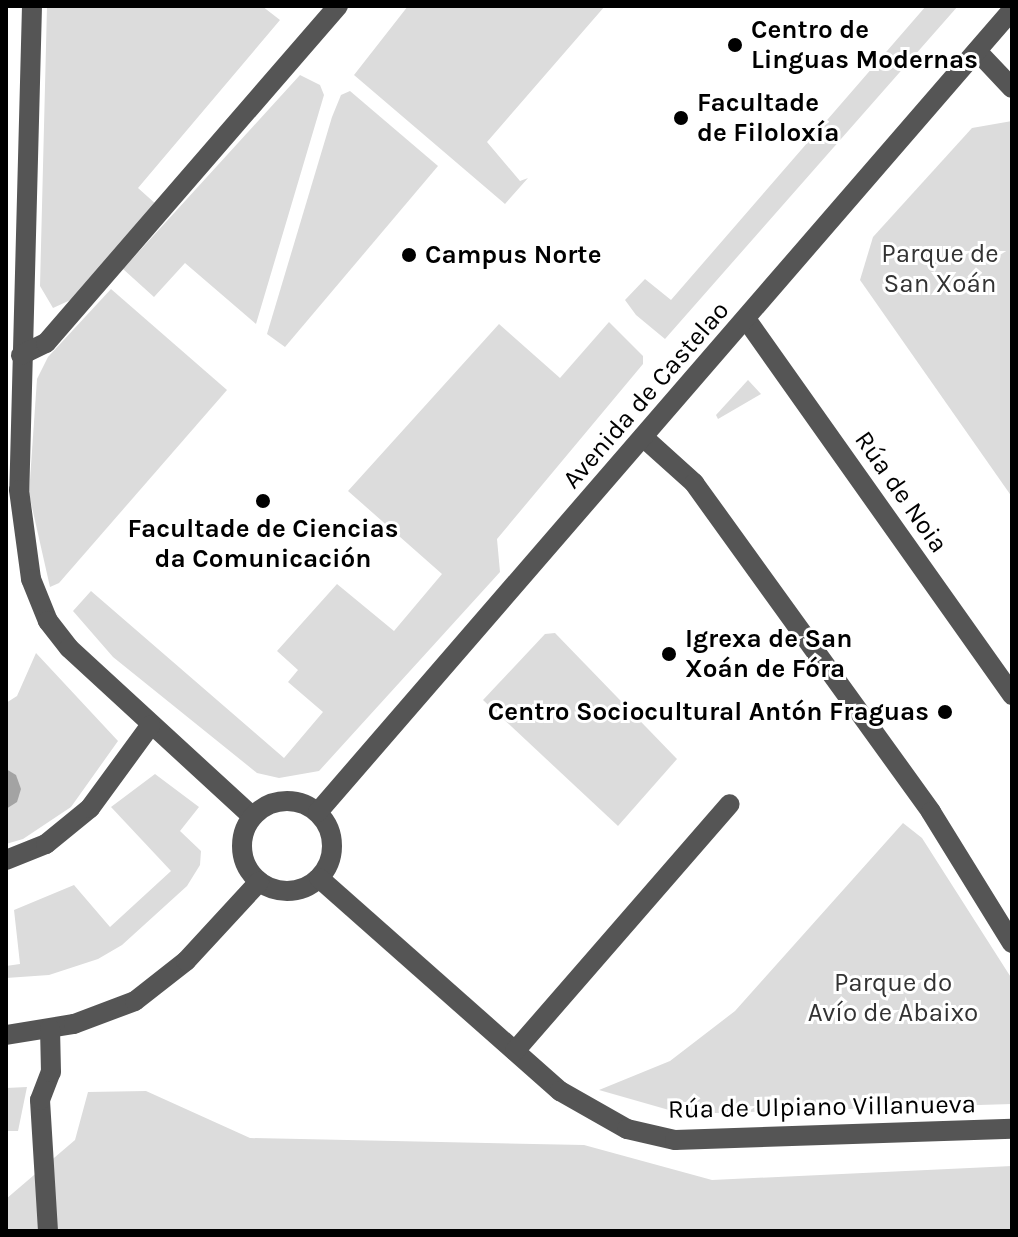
<!DOCTYPE html>
<html>
<head>
<meta charset="utf-8">
<style>
	body { margin:0 }
	#map { position:relative; width:1018px; height:1237px; overflow:hidden; background:#fff; font-family:Karla,sans-serif }
	div>[style] { position:absolute }
	.green>* { inset:0; background:#dcdcdc }
	.water>* { inset:0; background:#a3a3a3 }
	.minor>* { height:20px; margin:-10px; padding:0 10px; transform-origin:10px; border-radius:10px; background:#555 }
	.minor>.ring { margin:-10px; padding:0; box-sizing:content-box; background:none; border:20px solid #555; border-radius:50% }
	.dots>* { width:22px; height:22px; translate:-50% -50%; box-sizing:border-box; border:4px solid #fff; border-radius:50% }
	span { translate:-50% -50%; white-space:nowrap; text-align:center; line-height:1.15; -webkit-text-stroke:6px #fff; paint-order:stroke }
	.poi-label { font-size:26px; color:#000; font-weight:700 }
	.left { translate:0 -50%; text-align:left }
	.right { translate:-100% -50%; text-align:right }
	.park-label { font-size:26px; color:#333 }
	.street-label { font-size:26px; color:#000 }
	.frame { position:absolute; inset:0; border:8px solid #000; pointer-events:none }
</style>
</head>
<body>
<div id="map">
	<div class="green">
		<div style="clip-path:polygon(47px 6px,262px 6px,280px 20px,138px 188px,157px 205px,77px 297px,53px 308px,40px 286px)"></div>
		<div style="clip-path:polygon(408px 6px,605px 6px,487px 142px,520px 181px,528px 178px,505px 204px,354px 75px)"></div>
		<div style="clip-path:polygon(926px 6px,958px 6px,665px 339px,636px 315px,625px 300px,645px 279px,671px 300px)"></div>
		<div style="clip-path:polygon(300px 75px,320px 85px,324px 95px,256px 324px,185px 263px,154px 297px,123px 269px)"></div>
		<div style="clip-path:polygon(350px 91px,438px 166px,285px 347px,267px 334px,332px 117px,341px 95px)"></div>
		<div style="clip-path:polygon(1012px 121px,1012px 497px,860px 280px,873px 237px,972px 128px)"></div>
		<div style="clip-path:polygon(111px 289px,227px 390px,59px 583px,50px 587px,29px 494px,37px 379px,48px 357px)"></div>
		<div style="clip-path:polygon(609px 322px,643px 356px,643px 364px,497px 539px,500px 572px,319px 771px,279px 778px,257px 773px,113px 657px,73px 611px,91px 591px,284px 758px,323px 712px,288px 682px,298px 670px,277px 651px,337px 584px,394px 631px,442px 574px,348px 491px,499px 324px,560px 378px)"></div>
		<div style="clip-path:polygon(748px 380px,761px 394px,718px 419px,716px 415px)"></div>
		<div style="clip-path:polygon(555px 633px,677px 759px,618px 826px,483px 700px,545px 634px)"></div>
		<div style="clip-path:polygon(36px 653px,118px 741px,71px 807px,23px 839px,6px 844px,6px 703px,17px 696px)"></div>
		<div style="clip-path:polygon(155px 774px,199px 807px,180px 831px,201px 851px,200px 865px,187px 886px,122px 945px,98px 959px,49px 975px,6px 978px,6px 966px,20px 964px,14px 910px,74px 885px,110px 927px,171px 871px,111px 807px)"></div>
		<div style="clip-path:polygon(903px 823px,922px 838px,1012px 979px,1012px 1104px,683px 1114px,599px 1090px,670px 1061px,735px 1011px)"></div>
		<div style="clip-path:polygon(27px 1087px,18px 1131px,6px 1131px,6px 1088px)"></div>
		<div style="clip-path:polygon(146px 1091px,250px 1138px,584px 1145px,712px 1180px,1012px 1166px,1012px 1231px,6px 1231px,6px 1199px,75px 1140px,88px 1092px)"></div>
	</div>
	<div class="water">
		<div style="clip-path:polygon(6px 769px,16px 775px,21px 789px,17px 802px,6px 809px)"></div>
	</div>
	<div class="minor">
		<div style="left:32px;top:6px;width:484px;rotate:91.5deg"></div>
		<div style="left:19px;top:490px;width:90px;rotate:82.3deg"></div>
		<div style="left:31px;top:579px;width:45px;rotate:68deg"></div>
		<div style="left:48px;top:621px;width:34px;rotate:52deg"></div>
		<div style="left:69px;top:648px;width:248px;rotate:42.6deg"></div>
		<div style="left:977px;top:51px;width:51px;rotate:46.6deg"></div>
		<div style="left:746px;top:319px;width:461px;rotate:54.7deg"></div>
		<div style="left:21px;top:355px;width:28px;rotate:-26deg"></div>
		<div style="left:46px;top:343px;width:446px;rotate:-49.1deg"></div>
		<div style="left:643px;top:437px;width:69px;rotate:42deg"></div>
		<div style="left:694px;top:483px;width:405px;rotate:54.2deg"></div>
		<div style="left:931px;top:812px;width:154px;rotate:58.3deg"></div>
		<div class="ring" style="left:242px;top:801px;width:70px;height:70px"></div>
		<div style="left:318px;top:812px;width:1061px;rotate:-49.13deg"></div>
		<div style="left:6px;top:860px;width:43px;rotate:-21.8deg"></div>
		<div style="left:46px;top:844px;width:57px;rotate:-39.3deg"></div>
		<div style="left:90px;top:808px;width:102px;rotate:-53.8deg"></div>
		<div style="left:319px;top:878px;width:322px;rotate:41.5deg"></div>
		<div style="left:560px;top:1091px;width:77px;rotate:29.6deg"></div>
		<div style="left:627px;top:1129px;width:49px;rotate:12.9deg"></div>
		<div style="left:675px;top:1140px;width:337px;rotate:-1.9deg"></div>
		<div style="left:6px;top:1035px;width:69px;rotate:-9.2deg"></div>
		<div style="left:74px;top:1024px;width:65px;rotate:-20.7deg"></div>
		<div style="left:135px;top:1001px;width:65px;rotate:-38.1deg"></div>
		<div style="left:186px;top:961px;width:108px;rotate:-47.3deg"></div>
		<div style="left:515px;top:1051px;width:327px;rotate:-49deg"></div>
		<div style="left:48px;top:1231px;width:131px;rotate:-93.5deg"></div>
		<div style="left:40px;top:1100px;width:30px;rotate:-69deg"></div>
		<div style="left:51px;top:1072px;width:43px;rotate:-91.3deg"></div>
	</div>
	<div class="dots">
		<div style="left:735px;top:45px;background:#000"></div>
		<div style="left:681px;top:118px;background:#000"></div>
		<div style="left:409px;top:255px;background:#000"></div>
		<div style="left:263px;top:501px;background:#000"></div>
		<div style="left:669px;top:654px;background:#000"></div>
		<div style="left:945px;top:712px;background:#000"></div>
	</div>
	<div class="poi-label">
		<span class="left" style="left:751px;top:45px">Centro de<br>Linguas Modernas</span>
		<span class="left" style="left:697px;top:118px">Facultade<br>de Filoloxía</span>
		<span class="left" style="left:425px;top:255px">Campus Norte</span>
		<span style="left:263px;top:544px">Facultade de Ciencias<br>da Comunicación</span>
		<span class="left" style="left:685px;top:654px">Igrexa de San<br>Xoán de Fóra</span>
		<span class="right" style="left:929px;top:712px">Centro Sociocultural Antón Fraguas</span>
	</div>
	<div class="park-label">
		<span style="left:940px;top:269px">Parque de<br>San Xoán</span>
		<span style="left:893px;top:998px">Parque do<br>Avío de Abaixo</span>
	</div>
	<div class="street-label">
		<span style="left:646px;top:395px;rotate:-49deg">Avenida de Castelao</span>
		<span style="left:901px;top:492px;rotate:55deg">Rúa de Noia</span>
		<span style="left:822px;top:1107px;rotate:-1deg">Rúa de Ulpiano Villanueva</span>
	</div>
	<div class="frame"></div>
</div>
</body>
</html>
